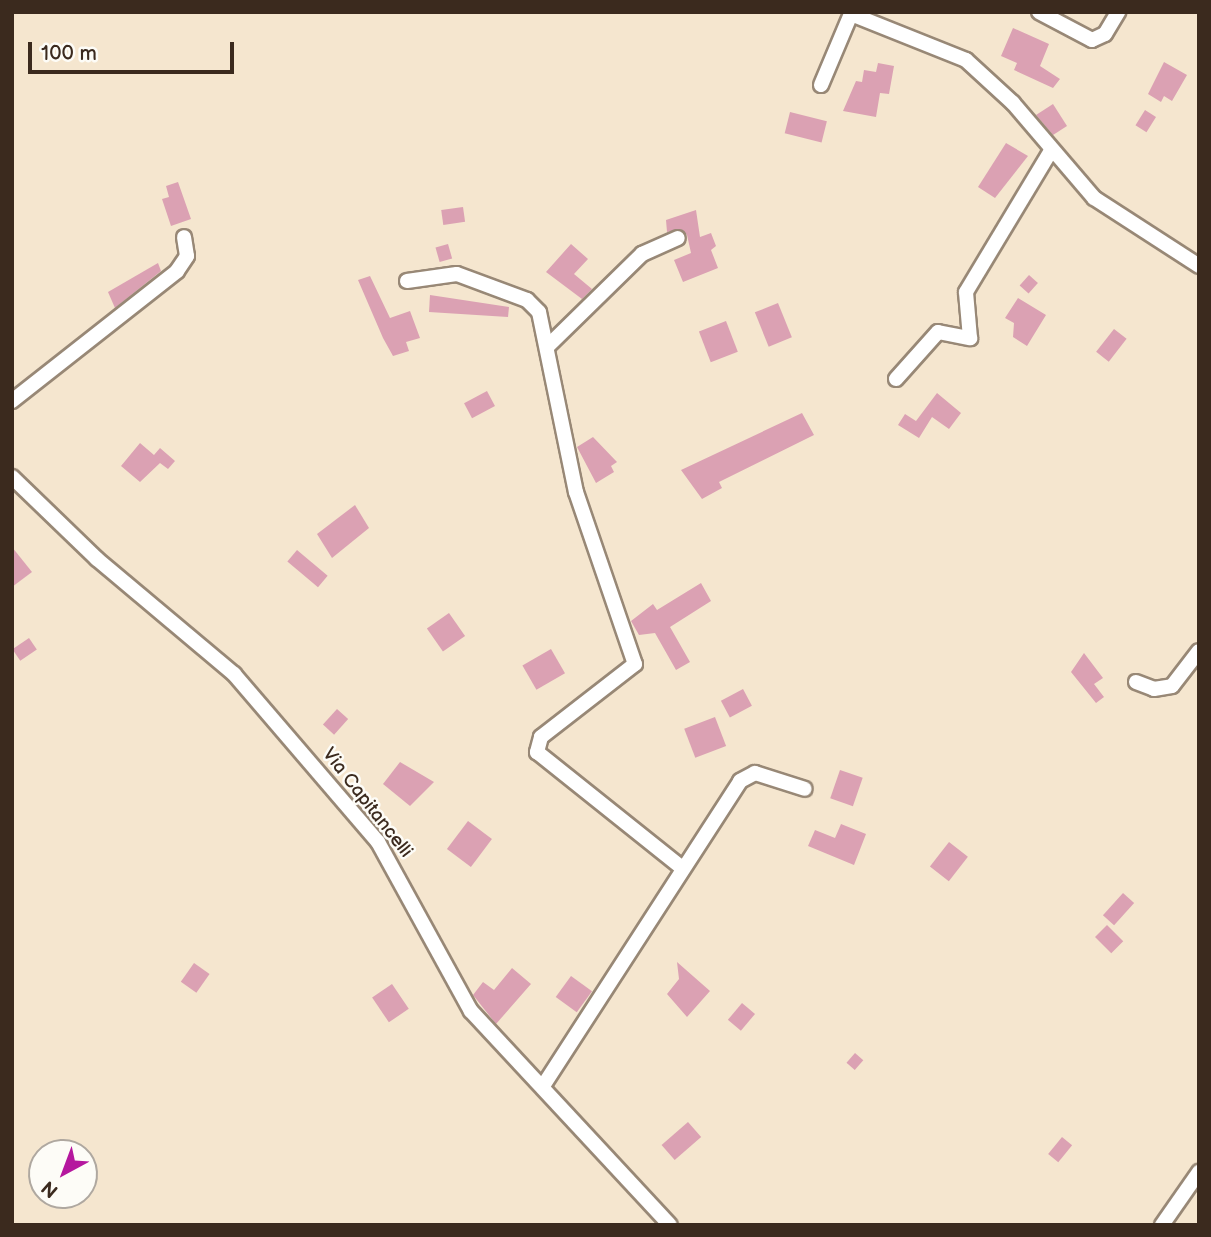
<!DOCTYPE html>
<html>
<head>
<meta charset="utf-8">
<style>
	body { margin:0 }
	#map { position:relative; width:1211px; height:1237px; overflow:hidden; background:#f5e6cf; font-family:"Balsamiq Sans",sans-serif }
	div>[style] { position:absolute }
	.building>* { inset:0; background:#dba1b3; transform-origin:0 0 }
	.roads { filter:drop-shadow(2px 0 #988876) drop-shadow(-2px 0 #988876) drop-shadow(0 2px #988876) drop-shadow(0 -2px #988876) }
	.minor>* { height:14px; margin:-7px; padding:0 7px; transform-origin:7px; border-radius:7px; background:#fff }
	span { translate:-50% -50%; white-space:nowrap; text-align:center; line-height:1.15; -webkit-text-stroke:5px #fdfcf7; paint-order:stroke }
	.street-label { font-size:19px; color:#3b2a1e }
	.frame { position:absolute; inset:0; border:14px solid #3b2a1e; pointer-events:none }
	.north { position:absolute; left:28px; top:1139px; width:70px; height:70px; box-sizing:border-box; background:#fdfcf7; border:2px solid #afa8a0; border-radius:50%; rotate:221deg; font-size:19px; font-weight:700; line-height:28px; text-align:center; color:#3b2a1e }
	.north::after { content:''; display:block; margin:auto; width:24px; height:32px; background:#b5179e; clip-path:polygon(50% 0,100% 100%,50% 72%,0 100%) }
	.scale { position:absolute; left:28px; top:42px; width:206px; height:32px; box-sizing:border-box; border:4px solid #3b2a1e; border-top:0; padding-left:9px; font-size:21px; line-height:24px; white-space:nowrap; color:#3b2a1e; -webkit-text-stroke:5px #fdfcf7; paint-order:stroke }
</style>
</head>
<body>
<div id="map">
	<div class="building">
		<div style="clip-path:polygon(1013px 28px,1049px 44px,1040px 66px,1060px 79px,1053px 88px,1014px 70px,1017px 63px,1001px 56px)"></div>
		<div style="clip-path:polygon(1164px 62px,1187px 75px,1172px 101px,1164px 96px,1161px 102px,1148px 94px)"></div>
		<div style="clip-path:polygon(878px 63px,894px 66px,889px 94px,880px 93px,876px 117px,843px 111px,856px 81px,862px 82px,864px 70px,876px 72px)"></div>
		<div style="clip-path:polygon(1053px 104px,1067px 126px,1053px 135px,1036px 115px)"></div>
		<div style="left:1145px;top:110px;width:13px;height:18px;rotate:32deg"></div>
		<div style="left:790px;top:112px;width:38px;height:22px;rotate:14deg"></div>
		<div style="clip-path:polygon(1006px 143px,1028px 156px,995px 198px,978px 187px)"></div>
		<div style="clip-path:polygon(178px 182px,191px 219px,171px 226px,162px 199px,169px 197px,166px 186px)"></div>
		<div style="left:463px;top:207px;width:15px;height:22px;rotate:82deg"></div>
		<div style="clip-path:polygon(696px 210px,700px 237px,711px 233px,716px 246px,711px 250px,718px 268px,683px 282px,674px 260px,691px 253px,687px 235px,680px 229px,667px 232px,666px 220px)"></div>
		<div style="left:448px;top:244px;width:15px;height:13px;rotate:74deg"></div>
		<div style="clip-path:polygon(571px 244px,588px 259px,574px 274px,592px 289px,582px 299px,546px 272px)"></div>
		<div style="clip-path:polygon(158px 263px,161px 271px,115px 308px,108px 292px)"></div>
		<div style="left:1029px;top:275px;width:12px;height:14px;rotate:42deg"></div>
		<div style="clip-path:polygon(370px 276px,390px 318px,410px 311px,420px 338px,406px 342px,409px 351px,393px 356px,383px 338px,358px 280px)"></div>
		<div style="clip-path:polygon(430px 295px,509px 307px,508px 317px,429px 312px)"></div>
		<div style="clip-path:polygon(1018px 298px,1046px 315px,1027px 346px,1013px 337px,1014px 323px,1005px 318px)"></div>
		<div style="left:778px;top:303px;width:37px;height:25px;rotate:68deg"></div>
		<div style="left:726px;top:321px;width:33px;height:29px;rotate:69deg"></div>
		<div style="left:1114px;top:329px;width:16px;height:29px;rotate:38deg"></div>
		<div style="left:487px;top:391px;width:17px;height:26px;rotate:62deg"></div>
		<div style="clip-path:polygon(937px 393px,961px 413px,949px 429px,932px 417px,919px 438px,898px 425px,905px 414px,916px 421px)"></div>
		<div style="clip-path:polygon(802px 413px,814px 435px,719px 482px,722px 488px,702px 499px,681px 470px)"></div>
		<div style="clip-path:polygon(593px 437px,617px 462px,611px 466px,614px 472px,596px 483px,577px 447px)"></div>
		<div style="clip-path:polygon(140px 443px,154px 455px,160px 448px,175px 461px,168px 469px,160px 463px,140px 482px,121px 466px)"></div>
		<div style="clip-path:polygon(355px 505px,369px 528px,332px 558px,317px 534px)"></div>
		<div style="clip-path:polygon(12px 547px,32px 572px,12px 587px)"></div>
		<div style="left:297px;top:550px;width:40px;height:15px;rotate:40deg"></div>
		<div style="clip-path:polygon(701px 583px,711px 601px,670px 627px,690px 662px,676px 670px,655px 633px,639px 635px,631px 621px,653px 604px,657px 610px)"></div>
		<div style="left:449px;top:613px;width:28px;height:27px;rotate:55deg"></div>
		<div style="left:29px;top:638px;width:14px;height:20px;rotate:56deg"></div>
		<div style="left:551px;top:649px;width:28px;height:33px;rotate:60deg"></div>
		<div style="clip-path:polygon(1084px 653px,1103px 678px,1094px 684px,1104px 697px,1096px 703px,1071px 672px)"></div>
		<div style="left:743px;top:689px;width:19px;height:25px;rotate:62deg"></div>
		<div style="left:337px;top:709px;width:15px;height:21px;rotate:42deg"></div>
		<div style="left:715px;top:717px;width:31px;height:33px;rotate:69deg"></div>
		<div style="clip-path:polygon(400px 762px,434px 782px,410px 806px,383px 784px)"></div>
		<div style="left:840px;top:770px;width:24px;height:30px;rotate:19deg"></div>
		<div style="left:468px;top:821px;width:30px;height:35px;rotate:37deg"></div>
		<div style="clip-path:polygon(841px 824px,866px 834px,854px 865px,808px 846px,815px 830px,835px 838px)"></div>
		<div style="left:949px;top:842px;width:24px;height:31px;rotate:38deg"></div>
		<div style="left:1123px;top:893px;width:15px;height:30px;rotate:42deg"></div>
		<div style="left:1107px;top:925px;width:23px;height:17px;rotate:45deg"></div>
		<div style="clip-path:polygon(677px 962px,710px 991px,687px 1017px,667px 994px,679px 979px)"></div>
		<div style="left:194px;top:963px;width:19px;height:23px;rotate:35deg"></div>
		<div style="clip-path:polygon(512px 968px,531px 984px,496px 1024px,473px 995px,483px 982px,494px 990px)"></div>
		<div style="left:571px;top:976px;width:26px;height:26px;rotate:36deg"></div>
		<div style="left:392px;top:984px;width:30px;height:24px;rotate:56deg"></div>
		<div style="left:742px;top:1003px;width:17px;height:22px;rotate:40deg"></div>
		<div style="left:855px;top:1053px;width:11px;height:13px;rotate:41deg"></div>
		<div style="left:688px;top:1122px;width:20px;height:35px;rotate:49deg"></div>
		<div style="left:1062px;top:1137px;width:13px;height:22px;rotate:39deg"></div>
	</div>
	<div class="roads">
		<div class="minor">
			<div style="left:1039px;top:12px;width:60px;rotate:27.8deg"></div>
			<div style="left:1092px;top:40px;width:14px;rotate:-25deg"></div>
			<div style="left:1105px;top:34px;width:26px;rotate:-59deg"></div>
			<div style="left:821px;top:85px;width:77px;rotate:-67.1deg"></div>
			<div style="left:851px;top:14px;width:124px;rotate:21.8deg"></div>
			<div style="left:966px;top:60px;width:64px;rotate:42.5deg"></div>
			<div style="left:1013px;top:103px;width:125px;rotate:49.5deg"></div>
			<div style="left:1094px;top:198px;width:125px;rotate:32.9deg"></div>
			<div style="left:407px;top:281px;width:50px;rotate:-8deg"></div>
			<div style="left:457px;top:274px;width:75px;rotate:20.4deg"></div>
			<div style="left:527px;top:300px;width:17px;rotate:45deg"></div>
			<div style="left:539px;top:312px;width:184px;rotate:78.4deg"></div>
			<div style="left:576px;top:492px;width:182px;rotate:71.1deg"></div>
			<div style="left:635px;top:664px;width:119px;rotate:142.2deg"></div>
			<div style="left:541px;top:737px;width:16px;rotate:105deg"></div>
			<div style="left:537px;top:752px;width:183px;rotate:38.6deg"></div>
			<div style="left:548px;top:346px;width:132px;rotate:-44.4deg"></div>
			<div style="left:642px;top:254px;width:39px;rotate:-24deg"></div>
			<div style="left:896px;top:379px;width:63px;rotate:-48.2deg"></div>
			<div style="left:938px;top:332px;width:33px;rotate:11deg"></div>
			<div style="left:970px;top:338px;width:46px;rotate:-95deg"></div>
			<div style="left:966px;top:292px;width:163px;rotate:-59deg"></div>
			<div style="left:12px;top:401px;width:210px;rotate:-38.2deg"></div>
			<div style="left:177px;top:271px;width:18px;rotate:-56deg"></div>
			<div style="left:187px;top:256px;width:19px;rotate:-99deg"></div>
			<div style="left:12px;top:477px;width:118px;rotate:44deg"></div>
			<div style="left:97px;top:559px;width:179px;rotate:40deg"></div>
			<div style="left:234px;top:674px;width:221px;rotate:49.4deg"></div>
			<div style="left:378px;top:842px;width:193px;rotate:61.2deg"></div>
			<div style="left:471px;top:1011px;width:292px;rotate:47.1deg"></div>
			<div style="left:1136px;top:682px;width:19px;rotate:21deg"></div>
			<div style="left:1154px;top:689px;width:18px;rotate:-9deg"></div>
			<div style="left:1172px;top:686px;width:44px;rotate:-52.4deg"></div>
			<div style="left:543px;top:1086px;width:363px;rotate:-57.1deg"></div>
			<div style="left:740px;top:781px;width:17px;rotate:-28deg"></div>
			<div style="left:755px;top:773px;width:52px;rotate:17.7deg"></div>
			<div style="left:1162px;top:1225px;width:65px;rotate:-55.1deg"></div>
		</div>
	</div>
	<div class="street-label">
		<span style="left:367px;top:803px;rotate:52deg">Via Capitancelli</span>
	</div>
	<div class="frame"></div>
	<div class="north">N</div>
	<div class="scale">100 m</div>
</div>
</body>
</html>
